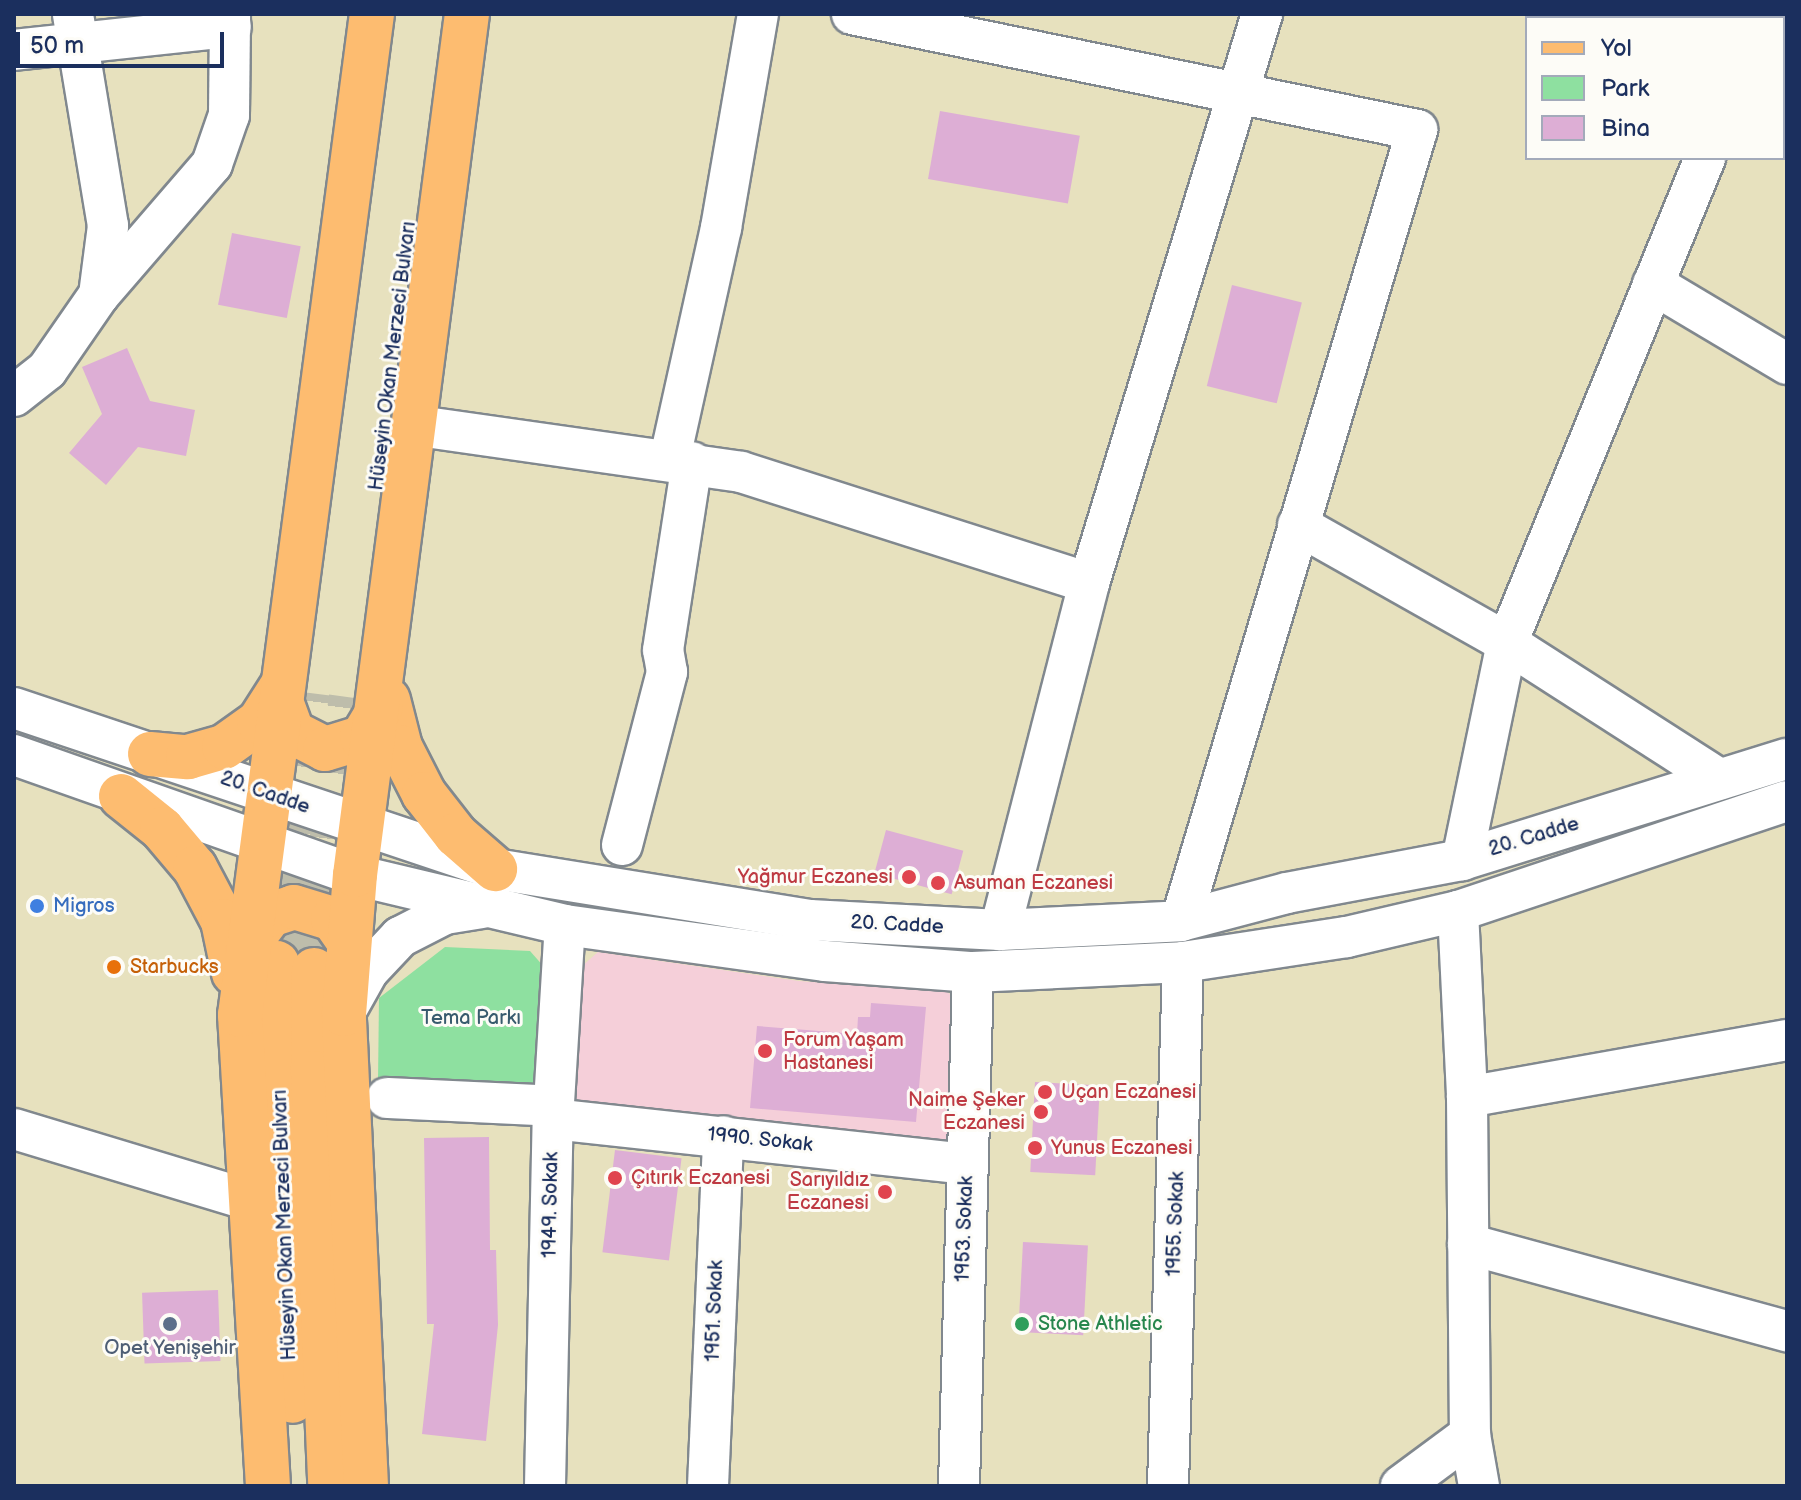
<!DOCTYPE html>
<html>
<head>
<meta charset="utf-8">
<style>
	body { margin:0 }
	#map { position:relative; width:1801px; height:1500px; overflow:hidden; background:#e7e1be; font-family:"Balsamiq Sans",sans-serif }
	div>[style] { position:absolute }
	.built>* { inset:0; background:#f5cfd9 }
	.green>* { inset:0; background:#8ee0a0 }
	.building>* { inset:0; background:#ddaed5; transform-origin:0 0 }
	.major-tunnel>* { height:44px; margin-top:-22px; transform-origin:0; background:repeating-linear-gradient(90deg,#bebdab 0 44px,transparent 0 66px) }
	.roads { filter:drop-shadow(2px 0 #81888e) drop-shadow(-2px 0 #81888e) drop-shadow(0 2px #81888e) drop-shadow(0 -2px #81888e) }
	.minor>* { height:40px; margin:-20px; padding:0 20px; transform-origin:20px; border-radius:20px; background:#fff }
	.major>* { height:44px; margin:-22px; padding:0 22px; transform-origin:22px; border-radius:22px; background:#fdbc70 }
	.dots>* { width:22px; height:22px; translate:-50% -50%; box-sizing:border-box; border:4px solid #fdfcf7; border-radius:50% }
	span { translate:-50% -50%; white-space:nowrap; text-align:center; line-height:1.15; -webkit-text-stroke:6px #fdfcf7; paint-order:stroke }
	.street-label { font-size:20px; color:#1b2f5e }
	.health-label { font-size:20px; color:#be3a42 }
	.right { translate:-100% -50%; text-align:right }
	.left { translate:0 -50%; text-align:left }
	.shop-label { font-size:20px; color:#366cbe }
	.food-label { font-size:20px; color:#c56008 }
	.park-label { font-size:20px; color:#385b6e }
	.leisure-label { font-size:20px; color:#27864d }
	.service-label { font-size:20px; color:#4e5e75 }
	.frame { position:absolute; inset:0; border:16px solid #1b2f5e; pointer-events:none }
	.legend { position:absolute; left:1525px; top:16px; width:260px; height:144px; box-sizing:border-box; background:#fdfcf7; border:2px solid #a3aaba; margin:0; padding:10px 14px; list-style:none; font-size:24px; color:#1b2f5e }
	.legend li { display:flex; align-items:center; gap:16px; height:40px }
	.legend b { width:40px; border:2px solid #a3aaba }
	.scale { position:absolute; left:16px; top:32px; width:208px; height:36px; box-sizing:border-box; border:4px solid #1b2f5e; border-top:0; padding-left:10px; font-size:24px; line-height:28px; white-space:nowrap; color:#1b2f5e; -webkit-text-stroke:6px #fdfcf7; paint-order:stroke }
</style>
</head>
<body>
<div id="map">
	<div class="built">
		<div style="clip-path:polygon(598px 952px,799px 981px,947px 992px,956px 998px,951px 1139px,944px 1145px,574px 1110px,581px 967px)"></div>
	</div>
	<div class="green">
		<div style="clip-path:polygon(445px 947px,530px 951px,545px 968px,542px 1091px,378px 1082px,379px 998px)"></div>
	</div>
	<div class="building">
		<div style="left:940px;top:111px;width:142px;height:69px;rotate:10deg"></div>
		<div style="left:232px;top:233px;width:70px;height:73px;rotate:11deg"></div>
		<div style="left:1232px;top:285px;width:72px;height:104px;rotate:14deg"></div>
		<div style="clip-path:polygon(127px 348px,150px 401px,195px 410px,186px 456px,138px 447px,106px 485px,69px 453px,102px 414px,82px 367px)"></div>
		<div style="left:886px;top:830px;width:80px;height:45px;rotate:15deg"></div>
		<div style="clip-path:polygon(871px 1003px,926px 1007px,916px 1122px,750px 1108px,757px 1026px,857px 1034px,858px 1017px,870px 1017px)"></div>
		<div style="left:1035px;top:1082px;width:65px;height:90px;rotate:3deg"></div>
		<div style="clip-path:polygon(489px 1137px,490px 1250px,496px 1250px,498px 1325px,486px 1441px,422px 1434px,434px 1324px,427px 1324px,424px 1138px)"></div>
		<div style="left:615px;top:1150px;width:67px;height:103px;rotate:7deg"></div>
		<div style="left:1023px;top:1242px;width:65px;height:90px;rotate:3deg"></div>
		<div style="left:218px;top:1290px;width:71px;height:76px;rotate:88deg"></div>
	</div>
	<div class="major-tunnel">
		<div style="left:277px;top:963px;width:272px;rotate:-82.6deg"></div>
		<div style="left:314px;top:970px;width:275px;rotate:-82.3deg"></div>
	</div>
	<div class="roads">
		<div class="minor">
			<div style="left:852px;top:14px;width:577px;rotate:11.6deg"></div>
			<div style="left:1417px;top:130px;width:825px;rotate:106.61deg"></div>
			<div style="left:1764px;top:18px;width:4px;rotate:-63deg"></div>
			<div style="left:14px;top:50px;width:218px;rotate:-6.1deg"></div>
			<div style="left:1653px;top:284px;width:156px;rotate:30.8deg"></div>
			<div style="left:99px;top:295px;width:173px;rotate:-49.2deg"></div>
			<div style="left:212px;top:164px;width:52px;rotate:-70.9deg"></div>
			<div style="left:229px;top:115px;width:101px;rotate:-89.4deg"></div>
			<div style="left:14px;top:396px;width:42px;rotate:-38.2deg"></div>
			<div style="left:47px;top:370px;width:91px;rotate:-55.3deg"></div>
			<div style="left:99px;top:295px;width:70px;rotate:-82.6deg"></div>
			<div style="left:108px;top:226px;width:215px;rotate:-99.4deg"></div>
			<div style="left:412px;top:425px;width:332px;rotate:8.1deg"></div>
			<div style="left:741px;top:472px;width:365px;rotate:17.7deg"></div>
			<div style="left:670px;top:458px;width:236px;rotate:-77.5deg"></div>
			<div style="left:721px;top:228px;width:217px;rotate:-80.2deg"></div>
			<div style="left:1298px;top:525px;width:240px;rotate:29.4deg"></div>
			<div style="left:1507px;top:643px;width:252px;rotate:32.7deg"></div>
			<div style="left:14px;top:708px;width:507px;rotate:18.51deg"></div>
			<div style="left:495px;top:869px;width:319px;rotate:9.2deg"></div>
			<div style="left:810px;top:920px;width:190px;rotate:3deg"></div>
			<div style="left:1000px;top:930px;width:181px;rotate:-2.8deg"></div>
			<div style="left:1181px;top:921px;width:110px;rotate:-14.8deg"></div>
			<div style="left:1287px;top:893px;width:178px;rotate:-10.7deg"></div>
			<div style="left:1462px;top:860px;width:340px;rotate:-17.3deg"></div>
			<div style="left:14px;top:755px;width:361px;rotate:19.4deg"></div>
			<div style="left:355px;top:875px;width:216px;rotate:13.4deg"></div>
			<div style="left:565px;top:925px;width:262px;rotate:7.9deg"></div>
			<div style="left:825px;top:961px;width:148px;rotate:4.3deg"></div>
			<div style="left:973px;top:972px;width:210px;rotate:-2.7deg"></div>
			<div style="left:1183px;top:962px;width:166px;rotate:-8.7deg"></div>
			<div style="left:1347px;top:937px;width:114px;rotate:-13.2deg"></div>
			<div style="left:1458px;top:911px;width:347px;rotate:-18.5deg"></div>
			<div style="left:622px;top:845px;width:179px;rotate:-75.4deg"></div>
			<div style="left:667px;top:672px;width:22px;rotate:-100deg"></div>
			<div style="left:663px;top:650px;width:190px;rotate:-81.2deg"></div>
			<div style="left:1462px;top:860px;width:222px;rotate:-78.3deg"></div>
			<div style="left:1507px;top:643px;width:524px;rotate:-67.79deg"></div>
			<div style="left:1458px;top:911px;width:186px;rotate:87.2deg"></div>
			<div style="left:1467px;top:1097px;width:338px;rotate:89.5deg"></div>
			<div style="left:1470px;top:1435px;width:52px;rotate:80deg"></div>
			<div style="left:1000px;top:930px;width:358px;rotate:-75.6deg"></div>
			<div style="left:1089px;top:583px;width:595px;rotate:-73.09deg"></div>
			<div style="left:344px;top:1014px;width:49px;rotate:-60.8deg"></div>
			<div style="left:368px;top:971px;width:47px;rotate:-46.7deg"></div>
			<div style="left:400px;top:937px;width:51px;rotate:-27.1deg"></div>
			<div style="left:445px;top:914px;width:36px;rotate:-9deg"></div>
			<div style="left:1467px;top:1097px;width:325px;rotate:-10.1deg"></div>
			<div style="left:387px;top:1098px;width:167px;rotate:2.7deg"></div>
			<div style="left:553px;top:1119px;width:416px;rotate:6.2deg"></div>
			<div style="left:14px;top:1129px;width:245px;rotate:16.8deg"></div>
			<div style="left:1468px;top:1244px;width:331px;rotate:15.3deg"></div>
			<div style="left:545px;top:1486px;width:367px;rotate:-88.8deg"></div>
			<div style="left:553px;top:1119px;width:194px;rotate:-86.5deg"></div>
			<div style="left:708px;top:1486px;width:350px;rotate:-87.5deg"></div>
			<div style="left:959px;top:1486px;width:514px;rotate:-88.44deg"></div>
			<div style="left:1168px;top:1486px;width:524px;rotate:-88.36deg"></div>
			<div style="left:1401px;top:1486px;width:86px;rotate:-36.5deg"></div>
		</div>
		<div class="major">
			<div style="left:388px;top:700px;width:49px;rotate:75.7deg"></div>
			<div style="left:400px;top:747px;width:53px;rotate:62.9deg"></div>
			<div style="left:424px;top:794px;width:52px;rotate:52deg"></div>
			<div style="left:456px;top:835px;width:52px;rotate:41.1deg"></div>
			<div style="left:282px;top:704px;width:30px;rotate:70deg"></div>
			<div style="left:292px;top:732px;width:37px;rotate:27deg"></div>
			<div style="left:325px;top:749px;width:39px;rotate:-17deg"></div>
			<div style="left:362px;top:738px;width:37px;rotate:-59deg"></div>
			<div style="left:150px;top:754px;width:38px;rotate:5deg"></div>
			<div style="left:188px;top:757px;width:37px;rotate:-16deg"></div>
			<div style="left:224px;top:747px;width:43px;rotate:-35.5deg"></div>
			<div style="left:259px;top:722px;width:43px;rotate:-57.4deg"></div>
			<div style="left:121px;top:796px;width:53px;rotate:38.8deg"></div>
			<div style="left:162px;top:829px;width:51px;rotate:49.8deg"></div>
			<div style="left:195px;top:868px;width:60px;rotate:62.2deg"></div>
			<div style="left:223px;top:921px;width:53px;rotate:78.1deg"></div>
			<div style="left:247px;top:946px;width:39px;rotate:-53deg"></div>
			<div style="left:270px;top:915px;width:25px;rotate:-18deg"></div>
			<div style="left:294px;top:907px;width:41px;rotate:17.1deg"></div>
			<div style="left:333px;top:919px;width:28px;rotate:55deg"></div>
			<div style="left:277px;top:963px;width:438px;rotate:88deg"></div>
			<div style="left:314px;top:970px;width:103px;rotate:90.6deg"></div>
			<div style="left:313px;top:1073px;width:413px;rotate:87.6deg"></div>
			<div style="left:268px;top:1486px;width:472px;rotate:-93.4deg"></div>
			<div style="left:240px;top:1015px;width:1010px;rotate:-82.49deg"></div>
			<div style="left:366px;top:1486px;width:473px;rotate:-92.7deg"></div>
			<div style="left:344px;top:1014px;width:139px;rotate:-85.5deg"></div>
			<div style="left:355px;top:875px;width:868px;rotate:-82.59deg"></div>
		</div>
	</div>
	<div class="dots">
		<div style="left:909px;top:877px;background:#e0444e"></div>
		<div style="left:938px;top:883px;background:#e0444e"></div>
		<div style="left:37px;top:906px;background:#3f7fe0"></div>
		<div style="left:114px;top:967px;background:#e8710a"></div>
		<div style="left:765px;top:1051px;background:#e0444e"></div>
		<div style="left:1045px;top:1092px;background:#e0444e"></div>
		<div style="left:1041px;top:1112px;background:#e0444e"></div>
		<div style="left:1035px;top:1148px;background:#e0444e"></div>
		<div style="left:615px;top:1178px;background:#e0444e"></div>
		<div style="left:885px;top:1192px;background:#e0444e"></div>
		<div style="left:170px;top:1324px;background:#5c6f8a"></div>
		<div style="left:1022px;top:1324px;background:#2e9e5b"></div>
	</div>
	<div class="street-label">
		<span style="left:393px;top:356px;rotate:-83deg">Hüseyin Okan Merzeci Bulvarı</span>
		<span style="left:265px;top:793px;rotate:19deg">20. Cadde</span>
		<span style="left:1534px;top:837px;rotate:-17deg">20. Cadde</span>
		<span style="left:897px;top:925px;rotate:3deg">20. Cadde</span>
		<span style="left:760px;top:1140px;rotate:6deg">1990. Sokak</span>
		<span style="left:551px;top:1205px;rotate:-89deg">1949. Sokak</span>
		<span style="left:1176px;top:1224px;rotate:-88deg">1955. Sokak</span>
		<span style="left:285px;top:1225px;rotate:-92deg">Hüseyin Okan Merzeci Bulvarı</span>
		<span style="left:965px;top:1229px;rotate:-88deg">1953. Sokak</span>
		<span style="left:715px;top:1311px;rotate:-88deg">1951. Sokak</span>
	</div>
	<div class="health-label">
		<span class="right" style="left:893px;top:877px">Yağmur Eczanesi</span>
		<span class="left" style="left:954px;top:883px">Asuman Eczanesi</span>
		<span class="left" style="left:783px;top:1052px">Forum Yaşam<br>Hastanesi</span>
		<span class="left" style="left:1061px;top:1092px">Uçan Eczanesi</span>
		<span class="right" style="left:1025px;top:1112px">Naime Şeker<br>Eczanesi</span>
		<span class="left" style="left:1051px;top:1148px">Yunus Eczanesi</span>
		<span class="left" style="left:631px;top:1178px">Çıtırık Eczanesi</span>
		<span class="right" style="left:869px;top:1192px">Sarıyıldız<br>Eczanesi</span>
	</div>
	<div class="shop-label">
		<span class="left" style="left:53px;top:906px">Migros</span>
	</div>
	<div class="food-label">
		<span class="left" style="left:130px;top:967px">Starbucks</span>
	</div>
	<div class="park-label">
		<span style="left:471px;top:1018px">Tema Parkı</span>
	</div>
	<div class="leisure-label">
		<span class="left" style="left:1038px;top:1324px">Stone Athletic</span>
	</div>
	<div class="service-label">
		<span style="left:170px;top:1348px">Opet Yenişehir</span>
	</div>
	<div class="frame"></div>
	<ul class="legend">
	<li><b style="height:10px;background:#fdbc70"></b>Yol</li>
	<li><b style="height:22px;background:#8ee0a0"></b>Park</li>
	<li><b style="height:22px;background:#ddaed5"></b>Bina</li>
	</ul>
	<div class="scale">50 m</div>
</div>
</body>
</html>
